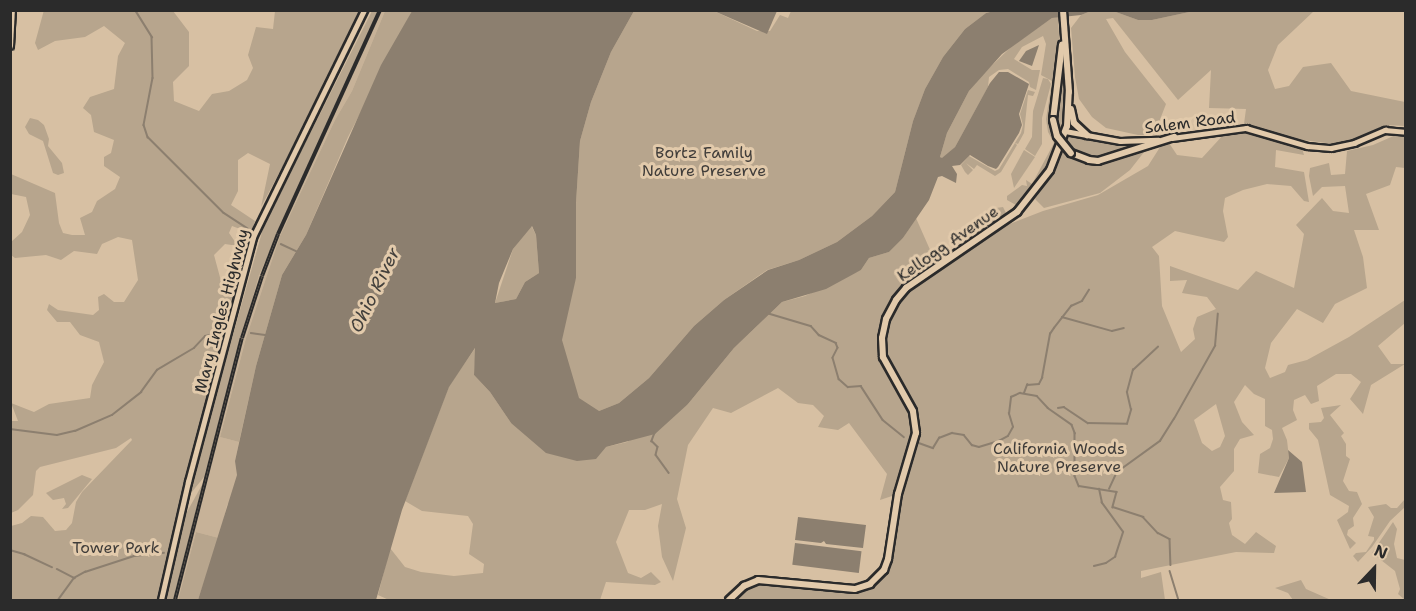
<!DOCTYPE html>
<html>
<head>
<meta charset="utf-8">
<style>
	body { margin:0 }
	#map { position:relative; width:1416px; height:611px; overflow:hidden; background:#d7c0a3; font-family:"Shantell Sans",sans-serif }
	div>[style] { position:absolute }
	.built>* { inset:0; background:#c7b298 }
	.green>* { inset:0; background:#b7a58d }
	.water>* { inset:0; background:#8c7f6f; transform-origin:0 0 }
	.stream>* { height:1.5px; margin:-0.75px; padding:0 0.75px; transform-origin:0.75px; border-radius:0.75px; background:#8c7f6f }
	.roads { filter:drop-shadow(2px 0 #2b2b2b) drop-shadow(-2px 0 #2b2b2b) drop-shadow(0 2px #2b2b2b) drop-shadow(0 -2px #2b2b2b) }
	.secondary>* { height:4.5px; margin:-2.25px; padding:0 2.25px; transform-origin:2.25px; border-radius:2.25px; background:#e2caab }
	.primary>* { height:6px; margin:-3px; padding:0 3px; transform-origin:3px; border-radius:3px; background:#e2caab }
	.rail>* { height:4px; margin-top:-2px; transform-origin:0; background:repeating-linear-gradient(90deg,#e2caab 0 4.5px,#2b2b2b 0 9px); box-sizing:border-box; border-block:2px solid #2b2b2b }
	.bridges { filter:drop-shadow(2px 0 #2b2b2b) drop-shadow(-2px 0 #2b2b2b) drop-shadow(0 2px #2b2b2b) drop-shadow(0 -2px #2b2b2b) }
	.primary-bridge>* { height:6px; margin:-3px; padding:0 3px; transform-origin:3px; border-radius:3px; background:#e2caab }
	span { translate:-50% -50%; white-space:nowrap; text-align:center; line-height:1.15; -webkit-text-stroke:6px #e2caab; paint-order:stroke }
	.street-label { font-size:16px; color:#2b2b2b }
	.park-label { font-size:16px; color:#403d3a }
	.water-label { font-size:18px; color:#43403c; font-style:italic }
	.frame { position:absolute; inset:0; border:12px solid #2b2b2b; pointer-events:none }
	.north { position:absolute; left:1344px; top:539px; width:60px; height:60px; -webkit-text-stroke:4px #e2caab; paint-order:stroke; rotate:22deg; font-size:16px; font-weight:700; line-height:24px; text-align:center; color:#2b2b2b }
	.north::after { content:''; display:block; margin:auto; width:21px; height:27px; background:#2b2b2b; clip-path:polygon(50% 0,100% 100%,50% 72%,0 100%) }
</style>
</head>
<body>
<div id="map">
	<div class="built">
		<div style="clip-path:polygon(378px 11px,385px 11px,352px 91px,335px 120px,280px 236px,246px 338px,220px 437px,239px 442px,235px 461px,250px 477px,227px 505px,219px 538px,196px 532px,178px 600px,173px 600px,259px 274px)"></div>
	</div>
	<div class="green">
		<div style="clip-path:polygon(44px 10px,173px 11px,189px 32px,189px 66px,173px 82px,174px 101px,199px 111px,212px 94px,229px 91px,247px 80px,253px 68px,248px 55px,256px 27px,273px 29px,275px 11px,359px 11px,324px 89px,261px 207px,270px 164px,248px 153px,238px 160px,238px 191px,231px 205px,255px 221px,251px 233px,232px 226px,229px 233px,238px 246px,225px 244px,214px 255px,221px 281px,238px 281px,179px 506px,158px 600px,11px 600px,11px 526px,22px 523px,31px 516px,43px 517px,55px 531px,66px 530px,72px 523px,76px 502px,82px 492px,132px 440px,131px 438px,116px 448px,40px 467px,36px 471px,33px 495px,18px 510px,11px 513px,11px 421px,18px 421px,11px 403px,34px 412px,49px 404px,90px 398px,92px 385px,104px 362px,99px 342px,80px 335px,70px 322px,57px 322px,47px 310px,49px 304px,58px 310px,93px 315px,99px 310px,98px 297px,104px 294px,114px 302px,124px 302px,138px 280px,132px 240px,118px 237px,102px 244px,97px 254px,74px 251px,61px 260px,46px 255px,15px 258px,11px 255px,11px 242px,22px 232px,30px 215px,26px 197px,11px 194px,11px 174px,55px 193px,59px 223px,63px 233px,72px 235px,85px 235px,80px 218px,92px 212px,97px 201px,115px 189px,120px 177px,104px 166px,104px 157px,111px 153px,114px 140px,94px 132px,91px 115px,83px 108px,90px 97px,114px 89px,118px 56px,125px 43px,104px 26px,85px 37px,55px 41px,38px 50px,35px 43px)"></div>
		<div style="clip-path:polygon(372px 11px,378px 11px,259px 275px,204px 477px,187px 498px,264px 225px)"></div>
		<div style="clip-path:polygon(385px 11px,412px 11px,348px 137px,306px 235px,282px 275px,256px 366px,239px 442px,220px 437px,246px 338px,280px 236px,335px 120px,352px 91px)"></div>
		<div style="clip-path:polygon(634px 11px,714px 11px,757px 31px,770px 31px,780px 15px,788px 18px,791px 11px,994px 11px,986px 13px,965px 29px,943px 57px,925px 89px,913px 121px,895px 192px,872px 216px,837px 242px,799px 260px,767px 270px,724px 300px,694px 326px,649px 378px,619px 403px,599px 411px,573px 410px,545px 339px,576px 278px,576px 203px,580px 141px,591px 102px,611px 52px)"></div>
		<div style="clip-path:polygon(1091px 11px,1113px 11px,1138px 20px,1152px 20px,1194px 11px,1314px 11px,1278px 45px,1268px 70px,1275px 89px,1289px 86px,1303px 67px,1331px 63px,1351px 91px,1405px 102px,1405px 126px,1386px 125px,1352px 140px,1334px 144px,1295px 139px,1244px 124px,1246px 109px,1209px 108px,1211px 70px,1178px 100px,1113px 18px,1106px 19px,1125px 52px,1166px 104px,1154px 135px,1138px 135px,1106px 128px,1092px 117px,1079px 99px,1075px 77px,1071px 28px,1081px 15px)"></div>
		<div style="clip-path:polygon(1058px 17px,1060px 54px,1050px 119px,1057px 140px,1043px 172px,1016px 205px,1007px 200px,1007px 196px,1022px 185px,1027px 186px,1026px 180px,1032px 184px,1054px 143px,1048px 132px,1046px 119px,1052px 81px,1041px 75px,1046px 44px,1043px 36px,1022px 47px,1014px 59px,1032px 70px,1040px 70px,1036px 90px,1030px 87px,1029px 82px,1008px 69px,999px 70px,989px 77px,988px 87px,955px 147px,942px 159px,940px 157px,947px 133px,969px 91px,983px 74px,1012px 46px,1052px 18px)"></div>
		<div style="clip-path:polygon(1061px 70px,1065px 101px,1060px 135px,1054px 120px)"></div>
		<div style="clip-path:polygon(1043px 78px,1048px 79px,1051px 84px,1042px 118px,1042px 144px,1035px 156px,1025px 149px,1032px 137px,1033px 111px)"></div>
		<div style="clip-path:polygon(1028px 90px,1035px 92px,1033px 96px,1028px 95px,1024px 133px,1018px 144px,1015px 143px,1017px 145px,1001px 172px,995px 176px,977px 165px,974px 169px,966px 163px,973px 170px,968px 175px,965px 172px,961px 165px,969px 156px,995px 171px,999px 169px,1021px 133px,1023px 125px,1020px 114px)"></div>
		<div style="clip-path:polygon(30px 118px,38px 120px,44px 125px,49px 139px,48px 146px,62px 163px,64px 173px,58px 175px,53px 173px,43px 141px,29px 134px,25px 127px)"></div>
		<div style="clip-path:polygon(evenodd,1246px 131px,1302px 148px,1304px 155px,1276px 150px,1275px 167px,1304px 172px,1309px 202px,1304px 201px,1291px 186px,1267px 184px,1243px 190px,1225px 198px,1223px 211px,1228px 237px,1224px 242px,1175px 231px,1152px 247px,1159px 256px,1162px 306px,1181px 352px,1195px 339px,1193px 329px,1197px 317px,1216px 309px,1207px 297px,1182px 293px,1187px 280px,1170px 281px,1170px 266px,1238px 290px,1256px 271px,1294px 288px,1304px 234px,1296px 225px,1322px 198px,1333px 211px,1349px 213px,1345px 186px,1322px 187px,1313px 196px,1309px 176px,1310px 168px,1329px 163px,1331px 175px,1345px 174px,1347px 151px,1373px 145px,1398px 134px,1405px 136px,1405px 168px,1396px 167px,1390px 185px,1366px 194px,1379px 230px,1354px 230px,1363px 257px,1367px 288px,1335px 304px,1323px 323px,1297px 309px,1271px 343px,1265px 368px,1270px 378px,1285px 372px,1288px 365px,1307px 360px,1349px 337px,1405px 300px,1405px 323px,1378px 346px,1391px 364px,1405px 364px,1371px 385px,1363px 414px,1350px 399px,1361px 382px,1351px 374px,1336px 374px,1317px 386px,1319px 401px,1311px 404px,1305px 395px,1294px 400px,1293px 410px,1297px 420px,1282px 428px,1287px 440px,1289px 458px,1279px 477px,1258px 473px,1260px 454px,1270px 448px,1273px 439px,1272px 430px,1265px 426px,1265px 399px,1254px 394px,1245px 385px,1234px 402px,1242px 422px,1254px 435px,1240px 439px,1234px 449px,1234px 471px,1220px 487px,1223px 500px,1231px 502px,1232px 519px,1229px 523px,1232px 535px,1245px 544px,1256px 532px,1276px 546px,1274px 553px,1236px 552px,1141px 571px,1141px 578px,1161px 572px,1165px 600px,729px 600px,752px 582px,851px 589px,851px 594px,855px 594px,871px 589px,886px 576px,891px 565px,904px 487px,919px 442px,920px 424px,915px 405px,889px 362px,885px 327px,883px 357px,916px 423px,898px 494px,880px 500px,887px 474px,849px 423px,838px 430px,818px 427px,824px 416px,813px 405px,798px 403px,778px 388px,731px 413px,713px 408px,688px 445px,677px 499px,686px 528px,673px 581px,662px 557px,658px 526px,662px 504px,645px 510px,629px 510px,616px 542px,628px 573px,641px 578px,651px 572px,661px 582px,655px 585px,606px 582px,600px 600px,389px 600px,378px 595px,390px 548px,405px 567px,421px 572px,454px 576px,483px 573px,484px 564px,469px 554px,473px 524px,468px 516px,422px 511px,405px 501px,449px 386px,476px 347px,474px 375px,490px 392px,511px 423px,606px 447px,627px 442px,688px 404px,734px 348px,782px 302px,805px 296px,861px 270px,869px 258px,889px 252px,903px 238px,916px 218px,931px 252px,926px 261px,927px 268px,997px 229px,1043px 211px,1098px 195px,1148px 166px,1162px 144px,1169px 143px,1177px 155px,1202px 158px,1225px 133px,1246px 131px,1216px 404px,1225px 436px,1220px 447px,1212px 451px,1202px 443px,1194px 420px,1216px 404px)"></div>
		<div style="clip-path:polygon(1075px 135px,1114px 142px,1146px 143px,1093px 158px,1071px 150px,1064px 143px,1067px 138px)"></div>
		<div style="clip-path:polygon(1148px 147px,1130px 170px,1100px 193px,1044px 208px,1035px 199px,1052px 173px,1063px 148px,1092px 162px)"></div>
		<div style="clip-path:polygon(1024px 150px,1035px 157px,1014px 188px,1011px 174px)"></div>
		<div style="clip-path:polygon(1003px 207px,1007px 215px,973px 238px,969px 236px,996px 208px)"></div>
		<div style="clip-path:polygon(531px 225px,536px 235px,539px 273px,525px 282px,516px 299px,495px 303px,513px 249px)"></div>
		<div style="clip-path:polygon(1341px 405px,1330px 415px,1344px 433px,1341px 436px,1346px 444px,1346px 456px,1350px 459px,1343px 481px,1349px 491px,1357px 492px,1362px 504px,1353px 518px,1354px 526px,1348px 530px,1347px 535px,1356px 543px,1350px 549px,1337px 520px,1348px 512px,1349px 506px,1330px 495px,1318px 440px,1309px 429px,1309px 423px,1321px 422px,1324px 418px,1321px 408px)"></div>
		<div style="clip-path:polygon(82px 475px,92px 479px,68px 508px,62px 509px,66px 504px,64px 498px,53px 500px,46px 493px)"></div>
		<div style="clip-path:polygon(203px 483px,173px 600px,164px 600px,182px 521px)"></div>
		<div style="clip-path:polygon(1405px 499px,1405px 507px,1390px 521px,1372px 547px,1358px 562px,1353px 556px,1356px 553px,1366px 552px,1374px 540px,1374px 537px,1368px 536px,1374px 517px,1368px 507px,1386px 504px,1391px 508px,1397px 508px)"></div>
		<div style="clip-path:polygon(1393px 522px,1397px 529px,1394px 544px,1397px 558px,1405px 560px,1405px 600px,1398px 594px,1400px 589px,1395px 571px,1372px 553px)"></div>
		<div style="clip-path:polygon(196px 532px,219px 538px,198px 600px,178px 600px)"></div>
		<div style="clip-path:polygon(1301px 580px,1306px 589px,1331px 600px,1293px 600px,1288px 593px,1275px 588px)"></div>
	</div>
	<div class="water">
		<div style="clip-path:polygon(evenodd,412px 11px,634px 11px,611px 52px,591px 102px,580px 141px,576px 203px,576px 278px,562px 340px,579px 398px,599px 411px,619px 403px,649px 378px,694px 326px,724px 300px,768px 270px,799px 260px,837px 242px,872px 216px,895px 192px,913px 121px,925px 89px,943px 57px,965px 29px,986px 13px,994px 11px,1091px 11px,1081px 15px,1052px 18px,1002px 54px,969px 91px,947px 133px,940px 157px,942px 158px,955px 147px,990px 83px,999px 72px,1008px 72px,1029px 84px,1019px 114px,1022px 125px,1019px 133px,998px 167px,996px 169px,988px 166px,970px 155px,960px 165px,952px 166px,957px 174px,956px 183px,942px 176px,938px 177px,929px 200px,903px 238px,889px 252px,869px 258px,861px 270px,826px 289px,782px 302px,734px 348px,688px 404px,655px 434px,606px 447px,596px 459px,577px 461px,546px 453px,511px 423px,490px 392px,474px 375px,475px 348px,449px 387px,402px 510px,376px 600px,198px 600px,237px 475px,235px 461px,256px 366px,282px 275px,306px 235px,381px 65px,412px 11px,532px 226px,536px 235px,539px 273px,525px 282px,516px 299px,495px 303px,499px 283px,513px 249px,532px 226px)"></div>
		<div style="clip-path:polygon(714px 11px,777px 10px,777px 11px,767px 34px)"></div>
		<div style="clip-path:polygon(1113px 11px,1113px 10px,1194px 11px,1152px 20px,1138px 20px)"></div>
		<div style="clip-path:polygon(1039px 45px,1032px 66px,1019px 61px,1026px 51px)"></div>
		<div style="clip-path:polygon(1288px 450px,1302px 462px,1306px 492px,1274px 493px,1289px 458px)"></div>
		<div style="clip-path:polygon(798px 517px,866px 525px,863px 548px,826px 544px,824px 541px,821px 543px,795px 540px)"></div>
		<div style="left:795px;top:543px;width:67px;height:22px;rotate:7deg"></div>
	</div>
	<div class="stream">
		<div style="left:136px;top:11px;width:31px;rotate:58deg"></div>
		<div style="left:152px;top:37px;width:41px;rotate:88.6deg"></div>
		<div style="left:153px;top:78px;width:48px;rotate:100.8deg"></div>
		<div style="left:144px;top:125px;width:13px;rotate:72deg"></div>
		<div style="left:148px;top:137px;width:107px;rotate:45deg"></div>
		<div style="left:224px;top:213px;width:31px;rotate:33deg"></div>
		<div style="left:281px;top:244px;width:17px;rotate:25deg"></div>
		<div style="left:767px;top:313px;width:46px;rotate:16.5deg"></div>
		<div style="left:811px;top:326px;width:12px;rotate:48deg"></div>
		<div style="left:819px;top:335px;width:19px;rotate:25deg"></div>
		<div style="left:836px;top:343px;width:5px;rotate:68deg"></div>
		<div style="left:838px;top:348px;width:11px;rotate:117deg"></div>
		<div style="left:833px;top:358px;width:22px;rotate:74deg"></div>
		<div style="left:839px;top:379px;width:12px;rotate:42deg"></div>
		<div style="left:848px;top:387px;width:13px;rotate:-4deg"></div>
		<div style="left:861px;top:386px;width:40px;rotate:57.1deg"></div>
		<div style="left:883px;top:420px;width:27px;rotate:39deg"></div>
		<div style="left:1062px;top:317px;width:52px;rotate:15.6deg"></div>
		<div style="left:1112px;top:331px;width:12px;rotate:-14deg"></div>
		<div style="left:251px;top:333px;width:14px;rotate:8deg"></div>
		<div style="left:1024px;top:393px;width:9px;rotate:-69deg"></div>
		<div style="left:1027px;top:385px;width:12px;rotate:-5deg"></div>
		<div style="left:1039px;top:384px;width:7px;rotate:-63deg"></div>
		<div style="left:1042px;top:378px;width:45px;rotate:-79.7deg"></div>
		<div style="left:1050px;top:334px;width:7px;rotate:-56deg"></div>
		<div style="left:1054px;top:328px;width:28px;rotate:-52deg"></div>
		<div style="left:1071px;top:306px;width:12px;rotate:-24deg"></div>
		<div style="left:1082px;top:301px;width:13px;rotate:-58deg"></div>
		<div style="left:1058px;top:408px;width:6px;rotate:-9deg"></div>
		<div style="left:1064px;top:407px;width:29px;rotate:34deg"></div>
		<div style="left:1088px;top:423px;width:39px;rotate:1deg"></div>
		<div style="left:1127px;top:424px;width:15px;rotate:-74deg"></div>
		<div style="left:1131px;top:410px;width:18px;rotate:-103deg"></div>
		<div style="left:1127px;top:392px;width:23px;rotate:-75deg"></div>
		<div style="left:1133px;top:370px;width:34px;rotate:-43deg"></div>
		<div style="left:10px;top:429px;width:47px;rotate:7.3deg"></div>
		<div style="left:57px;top:435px;width:18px;rotate:-13deg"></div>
		<div style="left:75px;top:431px;width:40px;rotate:-23.4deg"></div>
		<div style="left:112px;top:415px;width:37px;rotate:-38deg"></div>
		<div style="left:141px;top:392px;width:27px;rotate:-54deg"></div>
		<div style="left:157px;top:370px;width:43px;rotate:-30.7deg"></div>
		<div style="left:194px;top:348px;width:16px;rotate:-47deg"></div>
		<div style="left:205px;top:336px;width:17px;rotate:-10deg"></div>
		<div style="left:655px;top:433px;width:9px;rotate:111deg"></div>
		<div style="left:652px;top:441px;width:8px;rotate:45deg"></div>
		<div style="left:658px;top:447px;width:8px;rotate:104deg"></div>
		<div style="left:656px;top:455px;width:22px;rotate:54deg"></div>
		<div style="left:919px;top:443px;width:15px;rotate:20deg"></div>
		<div style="left:933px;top:448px;width:12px;rotate:-59deg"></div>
		<div style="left:939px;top:438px;width:14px;rotate:-21deg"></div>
		<div style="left:952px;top:433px;width:12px;rotate:9deg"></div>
		<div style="left:964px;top:435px;width:13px;rotate:51deg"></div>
		<div style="left:972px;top:445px;width:7px;rotate:16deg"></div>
		<div style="left:979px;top:447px;width:21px;rotate:-17deg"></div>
		<div style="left:999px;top:441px;width:10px;rotate:-29deg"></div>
		<div style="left:1008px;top:436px;width:10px;rotate:-61deg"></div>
		<div style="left:1013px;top:427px;width:14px;rotate:-107deg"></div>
		<div style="left:1009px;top:414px;width:17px;rotate:-83deg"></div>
		<div style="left:1011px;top:397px;width:10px;rotate:-24deg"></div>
		<div style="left:1020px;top:393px;width:17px;rotate:10deg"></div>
		<div style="left:1037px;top:396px;width:16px;rotate:47deg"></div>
		<div style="left:1048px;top:408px;width:29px;rotate:35deg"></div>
		<div style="left:1072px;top:425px;width:9px;rotate:69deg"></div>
		<div style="left:1075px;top:433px;width:43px;rotate:90deg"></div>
		<div style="left:1075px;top:476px;width:11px;rotate:68deg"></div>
		<div style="left:1079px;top:486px;width:38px;rotate:9deg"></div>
		<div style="left:1117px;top:492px;width:16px;rotate:105deg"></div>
		<div style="left:1113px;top:507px;width:32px;rotate:18deg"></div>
		<div style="left:1143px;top:517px;width:22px;rotate:47deg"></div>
		<div style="left:1158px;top:533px;width:13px;rotate:27deg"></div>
		<div style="left:1170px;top:539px;width:26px;rotate:88deg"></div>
		<div style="left:1109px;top:489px;width:19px;rotate:-65deg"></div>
		<div style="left:1117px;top:472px;width:53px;rotate:-35.8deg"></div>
		<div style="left:1160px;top:441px;width:26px;rotate:-58deg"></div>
		<div style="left:1174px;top:419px;width:84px;rotate:-60.7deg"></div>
		<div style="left:1215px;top:346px;width:32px;rotate:-85deg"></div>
		<div style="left:10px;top:550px;width:15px;rotate:16deg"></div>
		<div style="left:24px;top:554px;width:31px;rotate:25deg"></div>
		<div style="left:1094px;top:566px;width:12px;rotate:-14deg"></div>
		<div style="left:1106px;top:563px;width:11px;rotate:-34deg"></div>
		<div style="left:1115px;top:557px;width:26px;rotate:-72deg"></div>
		<div style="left:1123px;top:532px;width:36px;rotate:-126deg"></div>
		<div style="left:1102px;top:503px;width:14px;rotate:-102deg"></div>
		<div style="left:57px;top:569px;width:20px;rotate:27deg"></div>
		<div style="left:1170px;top:571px;width:30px;rotate:73deg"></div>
		<div style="left:10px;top:600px;width:1px"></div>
		<div style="left:58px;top:600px;width:27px;rotate:-54deg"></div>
		<div style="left:74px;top:578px;width:13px;rotate:-29deg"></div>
		<div style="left:85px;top:572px;width:52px;rotate:-18.1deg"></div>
		<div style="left:134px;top:556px;width:30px;rotate:-6deg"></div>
	</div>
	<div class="roads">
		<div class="secondary">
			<div style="left:10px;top:46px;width:36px;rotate:-87deg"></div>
			<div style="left:1065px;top:131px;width:56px;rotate:10.3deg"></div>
			<div style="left:1120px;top:141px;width:38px;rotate:-2deg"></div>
			<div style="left:1172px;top:138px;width:75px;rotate:-7.7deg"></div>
			<div style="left:1246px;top:128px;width:64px;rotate:16.4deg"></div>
			<div style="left:1307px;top:146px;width:24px;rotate:5deg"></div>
			<div style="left:1331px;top:148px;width:24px;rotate:-12deg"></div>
			<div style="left:1354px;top:143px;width:34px;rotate:-23deg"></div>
			<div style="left:1385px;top:130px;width:21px;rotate:5deg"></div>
			<div style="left:161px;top:600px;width:121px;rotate:-77.1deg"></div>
			<div style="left:188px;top:482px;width:253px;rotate:-75.1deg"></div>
			<div style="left:253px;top:237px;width:253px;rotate:-63.9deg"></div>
		</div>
		<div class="primary">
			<div style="left:1071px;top:109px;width:14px;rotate:78deg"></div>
			<div style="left:1074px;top:123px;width:18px;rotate:43deg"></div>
			<div style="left:1053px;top:120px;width:76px;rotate:-83.2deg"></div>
			<div style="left:1071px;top:153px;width:19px;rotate:21deg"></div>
			<div style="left:1089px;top:160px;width:9px;rotate:6deg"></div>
			<div style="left:1098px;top:161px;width:80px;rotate:-17.5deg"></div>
			<div style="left:729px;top:600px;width:21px;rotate:-43deg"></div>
			<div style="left:744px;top:586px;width:15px;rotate:-23deg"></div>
			<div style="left:758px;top:580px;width:97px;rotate:5.3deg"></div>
			<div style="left:855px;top:589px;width:16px;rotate:-18deg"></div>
			<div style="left:870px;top:584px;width:20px;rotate:-45deg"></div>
			<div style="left:884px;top:570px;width:12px;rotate:-70deg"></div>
			<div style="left:888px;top:559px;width:66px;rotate:-81.3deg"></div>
			<div style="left:898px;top:494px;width:64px;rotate:-73.6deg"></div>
			<div style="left:916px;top:433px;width:22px;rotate:-98deg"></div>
			<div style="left:913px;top:411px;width:62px;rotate:-119.1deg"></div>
			<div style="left:883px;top:357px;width:19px;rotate:-93deg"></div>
			<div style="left:882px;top:338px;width:19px;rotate:-78deg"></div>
			<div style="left:886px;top:319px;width:21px;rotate:-62deg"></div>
			<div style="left:896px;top:300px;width:16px;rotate:-50deg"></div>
			<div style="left:906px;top:288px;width:135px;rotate:-34.4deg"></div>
			<div style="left:1017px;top:212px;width:53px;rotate:-51.8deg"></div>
			<div style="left:1050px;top:170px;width:47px;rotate:-68.9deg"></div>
			<div style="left:1067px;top:126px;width:34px;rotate:-87deg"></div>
			<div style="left:1069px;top:92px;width:82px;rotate:-94.2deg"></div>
		</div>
	</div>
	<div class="rail">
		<div style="left:175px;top:600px;width:270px;rotate:-75.7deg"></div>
		<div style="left:242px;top:338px;width:65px;rotate:-72.1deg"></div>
		<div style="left:262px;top:276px;width:45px;rotate:-69.1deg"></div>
		<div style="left:278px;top:234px;width:246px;rotate:-65.5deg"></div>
	</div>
	<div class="bridges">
		<div class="primary-bridge">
			<div style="left:1053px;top:120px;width:16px;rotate:76deg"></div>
			<div style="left:1057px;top:136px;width:22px;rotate:51deg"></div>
		</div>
	</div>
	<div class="street-label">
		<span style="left:1190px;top:123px;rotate:-7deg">Salem Road</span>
		<span style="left:948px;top:244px;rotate:-35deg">Kellogg Avenue</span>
		<span style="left:222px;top:311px;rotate:-75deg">Mary Ingles Highway</span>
	</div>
	<div class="park-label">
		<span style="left:704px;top:162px">Bortz Family<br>Nature Preserve</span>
		<span style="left:1059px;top:458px">California Woods<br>Nature Preserve</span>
		<span style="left:116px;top:548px">Tower Park</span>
	</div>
	<div class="water-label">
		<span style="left:375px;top:290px;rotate:-64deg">Ohio River</span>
	</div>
	<div class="frame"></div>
	<div class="north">N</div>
</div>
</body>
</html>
